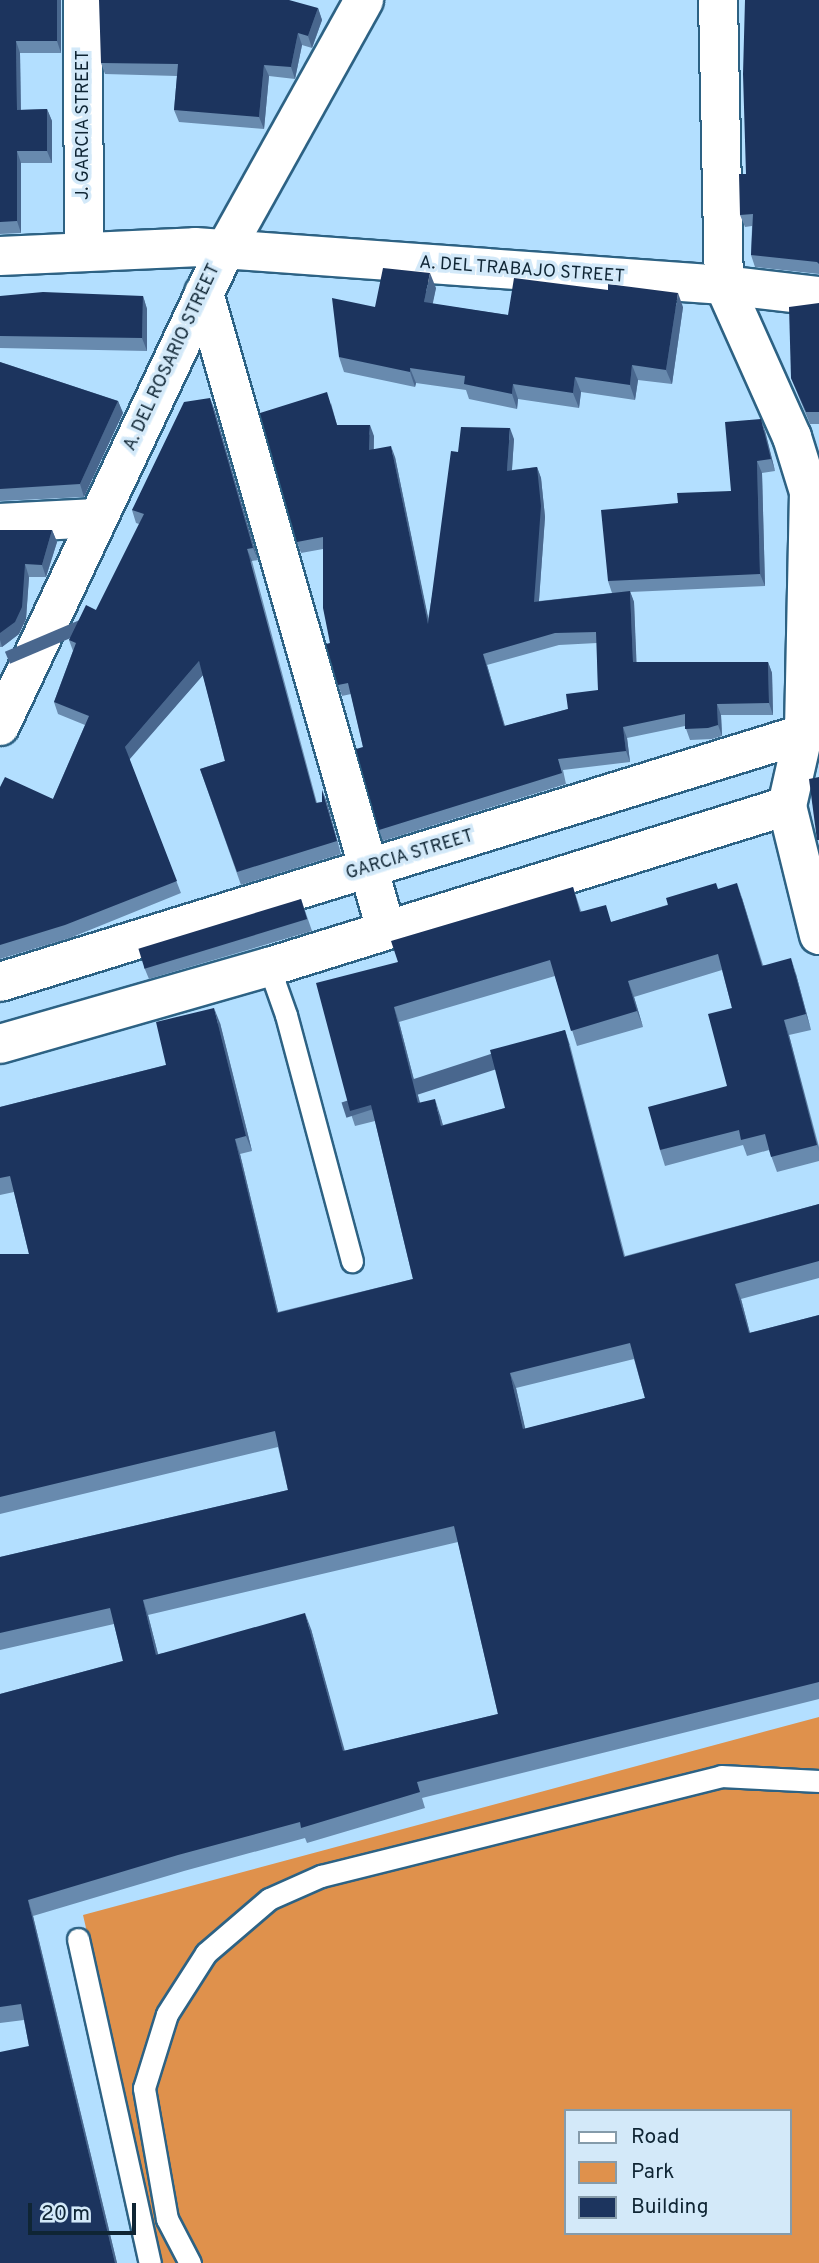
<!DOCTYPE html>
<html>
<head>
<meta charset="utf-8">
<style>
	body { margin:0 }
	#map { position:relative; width:819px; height:2263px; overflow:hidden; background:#b3dfff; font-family:Overpass,sans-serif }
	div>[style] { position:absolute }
	.green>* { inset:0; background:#df914c }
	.roads { filter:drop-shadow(2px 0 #2d6284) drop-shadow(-2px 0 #2d6284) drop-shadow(0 2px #2d6284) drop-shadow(0 -2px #2d6284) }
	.service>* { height:21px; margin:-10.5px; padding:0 10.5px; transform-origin:10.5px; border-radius:10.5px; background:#fff }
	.minor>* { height:38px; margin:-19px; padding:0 19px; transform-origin:19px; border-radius:19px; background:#fff }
	.tertiary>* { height:38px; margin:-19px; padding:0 19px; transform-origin:19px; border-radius:19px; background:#fff }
	.wall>* { inset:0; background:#688aae }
	.shaded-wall>* { inset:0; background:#49678e; transform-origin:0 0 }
	.building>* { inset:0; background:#1c345e; transform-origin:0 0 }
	span { translate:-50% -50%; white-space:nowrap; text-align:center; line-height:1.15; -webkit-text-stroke:7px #d3e9f9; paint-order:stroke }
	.street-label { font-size:18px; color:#0f2534 }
	.legend { position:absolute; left:564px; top:2109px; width:228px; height:126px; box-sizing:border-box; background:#d3e9f9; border:2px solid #859baa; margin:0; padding:9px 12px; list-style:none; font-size:21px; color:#0f2534 }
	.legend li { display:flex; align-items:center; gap:14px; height:35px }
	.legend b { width:35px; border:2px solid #859baa }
	.scale { position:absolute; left:28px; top:2203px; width:108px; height:32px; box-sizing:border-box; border:4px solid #0f2534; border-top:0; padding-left:9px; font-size:21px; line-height:24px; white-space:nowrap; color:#0f2534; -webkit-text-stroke:5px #d3e9f9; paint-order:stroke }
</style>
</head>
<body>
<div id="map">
	<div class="green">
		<div style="clip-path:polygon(evenodd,819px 1717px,819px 2263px,163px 2263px,83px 1915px,819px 1717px,565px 2111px,789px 2111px,789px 2233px,565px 2233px,565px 2111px)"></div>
	</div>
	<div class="roads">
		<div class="service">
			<div style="left:269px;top:967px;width:51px;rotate:70.5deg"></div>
			<div style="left:286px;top:1015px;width:255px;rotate:75deg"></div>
			<div style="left:78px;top:1939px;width:332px;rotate:77.5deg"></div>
			<div style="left:190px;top:2263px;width:50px;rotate:-117.6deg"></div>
			<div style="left:167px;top:2219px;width:133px;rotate:-100deg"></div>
			<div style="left:144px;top:2088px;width:77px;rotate:-72.7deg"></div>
			<div style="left:167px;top:2014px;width:72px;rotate:-57.4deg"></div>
			<div style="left:206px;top:1953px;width:83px;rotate:-40.6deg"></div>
			<div style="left:269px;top:1899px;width:57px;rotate:-23.9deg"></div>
			<div style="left:321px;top:1876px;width:412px;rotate:-14deg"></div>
			<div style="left:721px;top:1776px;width:98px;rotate:2.9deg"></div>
		</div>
		<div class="minor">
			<div style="left:83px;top:0;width:250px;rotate:89.8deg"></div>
			<div style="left:718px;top:0;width:285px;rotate:88.8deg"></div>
			<div style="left:724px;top:285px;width:167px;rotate:65.9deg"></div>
			<div style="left:792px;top:437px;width:58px;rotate:72.8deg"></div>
			<div style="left:809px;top:492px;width:239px;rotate:91.2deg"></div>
			<div style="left:804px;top:731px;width:77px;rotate:102.8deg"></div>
			<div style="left:787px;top:806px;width:133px;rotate:76.1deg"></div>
			<div style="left:204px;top:293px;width:662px;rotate:74.05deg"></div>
			<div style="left:0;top:523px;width:97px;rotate:-3deg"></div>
			<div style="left:0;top:982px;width:857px;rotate:-17.17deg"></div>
			<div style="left:0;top:1044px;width:280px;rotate:-16deg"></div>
			<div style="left:269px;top:967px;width:542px;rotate:-17.27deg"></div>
		</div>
		<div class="tertiary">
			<div style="left:0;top:256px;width:195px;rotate:-2.6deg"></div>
			<div style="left:195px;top:247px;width:530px;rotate:4.11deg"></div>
			<div style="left:724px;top:285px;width:96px;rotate:6.6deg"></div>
			<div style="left:0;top:726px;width:526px;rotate:-64.7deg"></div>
			<div style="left:225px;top:250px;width:286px;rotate:-60.9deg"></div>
		</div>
	</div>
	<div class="wall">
		<div style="clip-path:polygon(0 0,61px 0,61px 53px,20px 53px,21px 110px,47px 109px,52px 121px,52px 163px,21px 163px,21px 233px,0 234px)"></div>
		<div style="clip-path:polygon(819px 0,819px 274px,755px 267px,751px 255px,752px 226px,745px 227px,740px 215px,746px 174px)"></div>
		<div style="clip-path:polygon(318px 8px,322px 20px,312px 48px,302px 45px,295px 79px,269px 76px,264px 129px,179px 122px,174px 110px,177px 76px,105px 74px,101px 63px)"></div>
		<div style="clip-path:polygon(436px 288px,432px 304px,508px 315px,683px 307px,672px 384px,638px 380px,635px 400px,581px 392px,579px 408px,518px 399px,517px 409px,469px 399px,466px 390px,416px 383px,415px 387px,344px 372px,339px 357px,375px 307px)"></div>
		<div style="clip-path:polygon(0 296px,143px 296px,147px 309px,147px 351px,0 348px)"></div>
		<div style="clip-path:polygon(819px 303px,819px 424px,810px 424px,791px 378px)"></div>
		<div style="clip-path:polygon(0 362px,118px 401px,123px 413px,84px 497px,0 501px)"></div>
		<div style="clip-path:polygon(210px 398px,258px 560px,252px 561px,317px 803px,322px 802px,322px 790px,341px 854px,241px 885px,200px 769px,225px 761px,203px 675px,129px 759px,181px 893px,70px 938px,0 959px,0 787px,53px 799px,85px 725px,58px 714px,54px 702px,73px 651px,69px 640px,96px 610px,139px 524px,136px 523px,132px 510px)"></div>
		<div style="clip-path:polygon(evenodd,331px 403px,337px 425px,374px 436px,374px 449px,395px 457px,428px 619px,458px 452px,514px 439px,512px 470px,537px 467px,541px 478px,545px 517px,539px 601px,612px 593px,608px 581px,678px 503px,731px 491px,765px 431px,775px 471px,762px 473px,765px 586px,630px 592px,634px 602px,636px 662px,768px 662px,772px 673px,773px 715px,721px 715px,722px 736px,712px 739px,690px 740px,685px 726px,627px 738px,630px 762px,563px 770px,566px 784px,383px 841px,379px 830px,363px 747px,351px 694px,342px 696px,338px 685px,330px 643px,323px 549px,301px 553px,297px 542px,331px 403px,597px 643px,598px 690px,568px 709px,505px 726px,487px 665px,559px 645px,597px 643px)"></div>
		<div style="clip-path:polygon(0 530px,52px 530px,57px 542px,46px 577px,29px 577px,26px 619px,19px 634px,2px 647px,0 647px)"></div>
		<div style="clip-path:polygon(evenodd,573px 887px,581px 911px,612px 922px,718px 889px,742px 898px,763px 965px,796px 974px,811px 1030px,789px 1035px,819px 1147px,819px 1161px,777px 1172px,769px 1150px,747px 1156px,743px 1145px,665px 1166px,660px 1150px,727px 1086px,732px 1008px,722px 970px,634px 997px,643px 1027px,577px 1046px,555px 976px,399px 1022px,420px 1103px,440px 1115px,443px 1125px,505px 1108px,570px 1045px,625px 1256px,819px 1204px,819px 1278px,741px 1299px,750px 1333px,819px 1315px,819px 1699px,422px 1798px,425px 1808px,307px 1843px,305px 1838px,184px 1871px,33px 1916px,117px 2263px,0 2263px,29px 2046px,24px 2020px,0 2023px,0 1694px,123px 1661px,114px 1624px,0 1650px,0 1557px,288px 1490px,278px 1447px,0 1514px,0 1254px,29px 1254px,14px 1192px,0 1195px,0 1107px,166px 1065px,220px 1023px,252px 1151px,240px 1154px,278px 1312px,413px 1279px,375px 1121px,355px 1126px,350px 1111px,398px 962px,573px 887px,634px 1359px,645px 1398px,525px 1429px,516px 1388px,634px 1359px,573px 887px,458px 1542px,498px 1714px,344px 1751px,311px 1629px,158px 1654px,148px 1615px,458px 1542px)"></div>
		<div style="clip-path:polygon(301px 899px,312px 931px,149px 979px,144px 967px)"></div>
	</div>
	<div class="shaded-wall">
		<div style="clip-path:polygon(57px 0,61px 0,61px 53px,57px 41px)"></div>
		<div style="clip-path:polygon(318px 8px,322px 20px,312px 48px,308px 36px)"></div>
		<div style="clip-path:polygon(298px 33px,302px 45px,295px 79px,291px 67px)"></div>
		<div style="clip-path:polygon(16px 41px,20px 53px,21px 122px,17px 110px)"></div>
		<div style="clip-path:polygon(264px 65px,269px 76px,264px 129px,259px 117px)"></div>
		<div style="clip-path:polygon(47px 109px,52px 121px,52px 163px,47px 151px)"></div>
		<div style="clip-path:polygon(17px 151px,21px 163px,21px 233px,17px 221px)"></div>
		<div style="clip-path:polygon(430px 273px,436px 288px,430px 317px,424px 302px)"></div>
		<div style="clip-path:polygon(678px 293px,683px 307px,672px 384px,666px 370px)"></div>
		<div style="clip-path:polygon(143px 296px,147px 309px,147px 351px,142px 338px)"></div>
		<div style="clip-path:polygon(632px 365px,638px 380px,635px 400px,630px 385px)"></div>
		<div style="clip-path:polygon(410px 368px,416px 383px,415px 387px,410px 372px)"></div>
		<div style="clip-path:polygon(575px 377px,581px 392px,579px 408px,573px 393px)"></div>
		<div style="clip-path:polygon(513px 384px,518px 399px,517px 409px,512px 394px)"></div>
		<div style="clip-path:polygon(210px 398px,215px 411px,258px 560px,253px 548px)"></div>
		<div style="clip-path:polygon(118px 401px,123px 413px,84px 497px,80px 484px)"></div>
		<div style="clip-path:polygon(761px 419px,765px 431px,775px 471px,771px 459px)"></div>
		<div style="clip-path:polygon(370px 425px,374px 436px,373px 461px,369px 450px)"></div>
		<div style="clip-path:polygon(510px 428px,514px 439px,511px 482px,507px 471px)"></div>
		<div style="clip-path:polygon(391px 446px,395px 457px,432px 636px,428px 624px)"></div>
		<div style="clip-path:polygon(757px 461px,762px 473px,765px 586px,760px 574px)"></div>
		<div style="clip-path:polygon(537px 467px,541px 478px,545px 517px,538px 613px,534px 602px)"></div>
		<div style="clip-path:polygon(52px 530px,57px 542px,46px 577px,42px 565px)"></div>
		<div style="left:247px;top:549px;width:13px;height:263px;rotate:67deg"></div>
		<div style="clip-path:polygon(25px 564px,29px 577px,26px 619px,19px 634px,2px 647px,0 640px,0 633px)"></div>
		<div style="clip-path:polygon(630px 591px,634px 602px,637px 673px,633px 662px)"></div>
		<div style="clip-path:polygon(483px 654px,487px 665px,508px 737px,504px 726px)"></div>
		<div style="clip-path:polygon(199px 661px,204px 674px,129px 760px,125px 747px)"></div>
		<div style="clip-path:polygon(768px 662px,772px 673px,773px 715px,769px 703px)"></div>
		<div style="clip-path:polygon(717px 704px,721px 715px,722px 736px,718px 725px)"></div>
		<div style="clip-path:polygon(623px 727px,627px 738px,630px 762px,626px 751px)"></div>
		<div style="clip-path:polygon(322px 790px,327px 802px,341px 854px,337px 841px)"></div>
		<div style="clip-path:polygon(737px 883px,742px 898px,767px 981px,762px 966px)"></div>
		<div style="clip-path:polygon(791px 958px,796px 974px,811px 1030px,806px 1014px)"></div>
		<div style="clip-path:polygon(628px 981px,634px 997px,643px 1027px,637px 1011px)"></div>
		<div style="clip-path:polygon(394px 1007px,399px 1022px,424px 1119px,418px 1103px)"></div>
		<div style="clip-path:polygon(214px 1008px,220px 1023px,252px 1151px,246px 1136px)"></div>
		<div style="clip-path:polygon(784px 1020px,789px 1035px,819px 1151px,817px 1145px)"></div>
		<div style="left:565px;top:1030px;width:16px;height:235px;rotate:72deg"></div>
		<div style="clip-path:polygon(435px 1099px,440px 1115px,447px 1141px,441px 1126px)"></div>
		<div style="clip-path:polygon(235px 1139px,240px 1154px,282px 1328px,277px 1313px)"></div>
		<div style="clip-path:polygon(735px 1284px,741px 1299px,754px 1349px,749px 1333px)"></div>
		<div style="clip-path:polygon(510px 1373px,516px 1388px,529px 1445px,523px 1429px)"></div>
		<div style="clip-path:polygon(143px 1600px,148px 1615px,162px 1670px,156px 1655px)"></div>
		<div style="clip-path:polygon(305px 1613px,311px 1629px,349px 1766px,343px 1751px)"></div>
		<div style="clip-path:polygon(28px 1900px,33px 1916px,117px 2263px,115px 2263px)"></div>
	</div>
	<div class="building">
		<div style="clip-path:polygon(0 0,57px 0,57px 41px,16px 41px,17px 110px,47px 109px,47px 151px,17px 151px,17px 221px,0 222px)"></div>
		<div style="clip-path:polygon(99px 0,289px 0,318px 8px,308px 36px,298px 33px,291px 67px,264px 65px,259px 117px,174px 110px,178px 64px,101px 63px)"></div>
		<div style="clip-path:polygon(745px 0,819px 0,819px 264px,817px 262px,751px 255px,753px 214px,740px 215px,739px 174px,746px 174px,743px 74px)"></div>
		<div style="clip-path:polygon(383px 268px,430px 273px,424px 302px,508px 315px,514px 278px,608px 290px,608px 284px,678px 293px,666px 370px,632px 365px,630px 385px,575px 377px,573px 393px,513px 384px,512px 394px,464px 384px,465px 376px,410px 368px,410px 372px,339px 357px,332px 298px,375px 307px)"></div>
		<div style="clip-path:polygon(43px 292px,143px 296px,142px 338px,0 336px,0 296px)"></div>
		<div style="clip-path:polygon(819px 303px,819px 412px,806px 412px,791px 378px,789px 307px)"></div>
		<div style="clip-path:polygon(0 362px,118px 401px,80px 484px,0 489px)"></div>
		<div style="clip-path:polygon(evenodd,327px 392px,337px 425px,370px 425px,369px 450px,391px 446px,428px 624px,451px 451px,458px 452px,461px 427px,510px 428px,507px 471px,537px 467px,541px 506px,534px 602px,630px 591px,633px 662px,768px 662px,769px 703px,717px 704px,718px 725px,708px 728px,685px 729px,685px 714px,623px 727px,626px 751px,558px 759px,562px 773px,379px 830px,356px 749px,363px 747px,348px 683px,338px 685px,326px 644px,330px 643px,323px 608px,323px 537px,297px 542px,260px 413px,327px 392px,596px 632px,598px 690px,566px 694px,568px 709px,504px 726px,483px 654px,555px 633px,596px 632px)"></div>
		<div style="clip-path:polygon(210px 398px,253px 548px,247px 549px,316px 803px,322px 802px,322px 790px,337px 841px,237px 872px,200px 769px,225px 761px,199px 661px,125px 747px,177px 881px,65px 925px,0 945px,0 787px,5px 777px,53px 799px,89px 716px,54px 702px,76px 643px,69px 640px,86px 605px,96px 610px,144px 514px,132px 510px,184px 402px)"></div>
		<div style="clip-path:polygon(761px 419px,771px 459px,757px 461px,760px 574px,608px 581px,601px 510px,678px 503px,677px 493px,731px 491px,725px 422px)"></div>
		<div style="clip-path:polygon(0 530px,52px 530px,42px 565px,25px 564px,22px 607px,15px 622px,0 633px)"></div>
		<div style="clip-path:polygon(819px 777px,819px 840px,817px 840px,809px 779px)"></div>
		<div style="clip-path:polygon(evenodd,716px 883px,718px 889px,737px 883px,762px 966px,791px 958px,806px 1014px,784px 1020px,817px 1145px,771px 1157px,765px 1134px,741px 1140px,739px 1130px,660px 1150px,648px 1107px,727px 1086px,708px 1014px,732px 1008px,718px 954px,628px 981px,637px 1011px,571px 1031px,550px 960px,394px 1007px,418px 1103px,435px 1099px,441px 1126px,505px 1108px,490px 1050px,565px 1030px,624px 1257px,819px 1204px,819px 1261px,735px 1284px,749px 1333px,819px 1315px,819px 1682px,417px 1782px,420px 1792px,301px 1828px,300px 1822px,178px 1855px,28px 1900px,115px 2263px,0 2263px,0 2052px,29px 2046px,21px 2004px,0 2007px,0 1694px,123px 1661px,110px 1608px,0 1633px,0 1557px,288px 1490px,275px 1431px,0 1497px,0 1254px,29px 1254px,10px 1176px,0 1178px,0 1107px,166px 1065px,156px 1022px,214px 1008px,246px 1136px,235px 1139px,277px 1313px,413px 1279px,371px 1105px,350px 1111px,316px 983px,398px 962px,391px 941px,573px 887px,580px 912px,606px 905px,611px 922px,668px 905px,666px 898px,716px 883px,630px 1343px,645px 1398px,523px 1429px,510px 1373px,630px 1343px,716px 883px,454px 1526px,498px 1714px,343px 1751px,305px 1613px,156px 1655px,143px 1600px,454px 1526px)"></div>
		<div style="left:301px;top:899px;width:21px;height:170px;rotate:73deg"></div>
	</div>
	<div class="street-label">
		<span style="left:84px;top:125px;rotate:-90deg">J. GARCIA STREET</span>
		<span style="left:522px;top:271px;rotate:4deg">A. DEL TRABAJO STREET</span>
		<span style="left:173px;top:358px;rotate:-65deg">A. DEL ROSARIO STREET</span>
		<span style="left:410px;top:856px;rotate:-17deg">GARCIA STREET</span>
	</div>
	<ul class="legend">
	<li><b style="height:9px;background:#fff"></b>Road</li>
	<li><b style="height:19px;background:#df914c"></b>Park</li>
	<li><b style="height:19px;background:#1c345e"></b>Building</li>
	</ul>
	<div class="scale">20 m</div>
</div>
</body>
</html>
